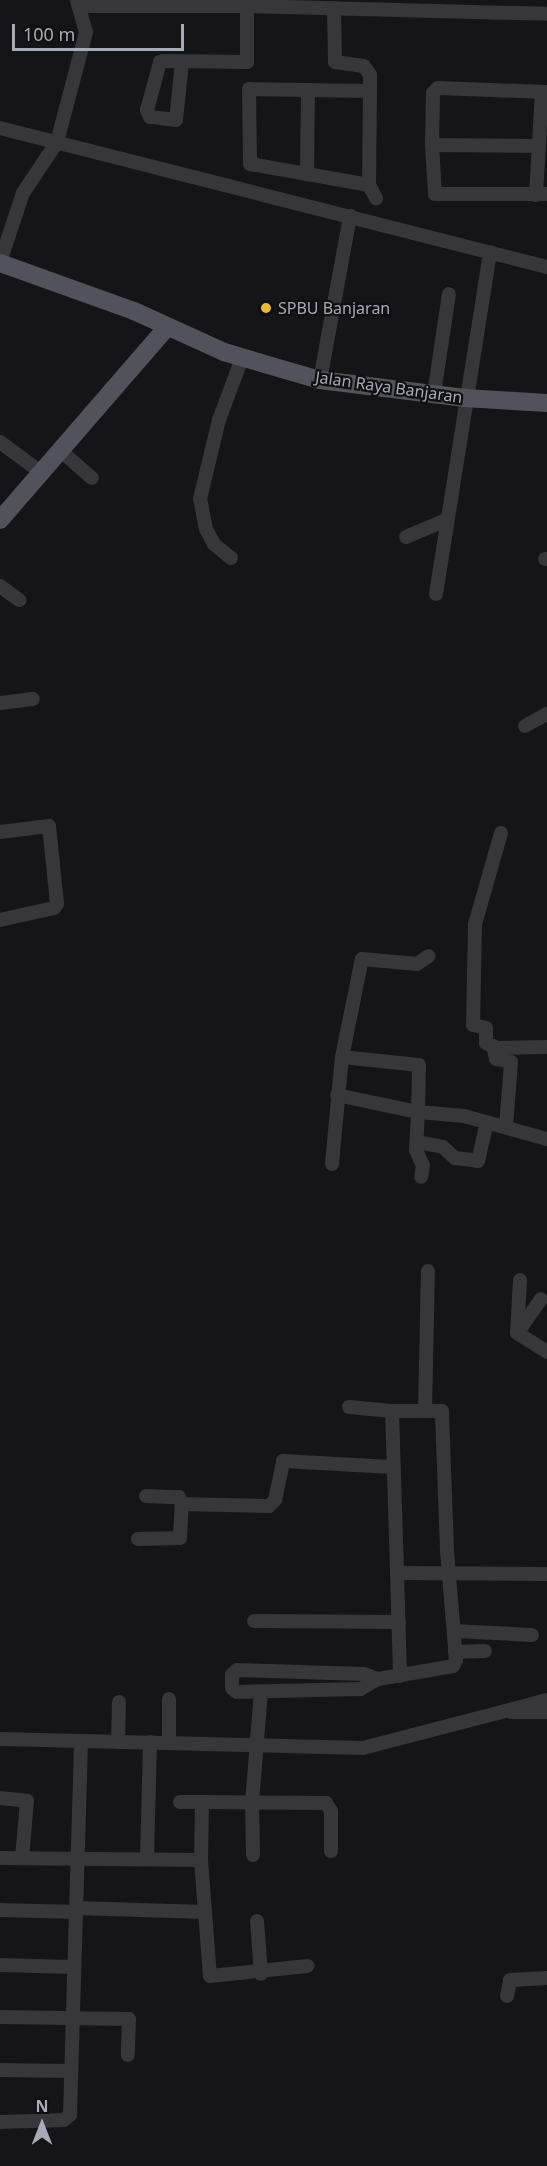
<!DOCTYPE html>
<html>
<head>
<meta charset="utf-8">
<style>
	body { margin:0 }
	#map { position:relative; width:547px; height:2166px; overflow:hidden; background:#151416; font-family:"Noto Sans",sans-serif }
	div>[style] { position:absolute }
	.minor>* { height:14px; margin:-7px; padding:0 7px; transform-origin:7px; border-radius:7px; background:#36363b }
	.major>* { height:18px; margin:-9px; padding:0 9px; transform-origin:9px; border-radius:9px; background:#52535a }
	.dots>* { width:16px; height:16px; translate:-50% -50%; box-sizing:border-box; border:3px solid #100f11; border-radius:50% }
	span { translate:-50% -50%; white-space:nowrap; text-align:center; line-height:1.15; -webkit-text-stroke:4.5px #100f11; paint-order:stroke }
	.poi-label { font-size:16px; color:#a7abb6 }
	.left { translate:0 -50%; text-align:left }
	.street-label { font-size:16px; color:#a7abb6 }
	.north { position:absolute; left:12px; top:2094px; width:60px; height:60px; -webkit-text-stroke:4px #100f11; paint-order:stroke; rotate:0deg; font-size:16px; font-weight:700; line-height:24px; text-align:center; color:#a7abb6 }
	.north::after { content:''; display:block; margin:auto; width:21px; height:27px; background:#a7abb6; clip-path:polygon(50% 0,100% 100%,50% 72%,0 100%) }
	.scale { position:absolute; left:12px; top:24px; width:172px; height:27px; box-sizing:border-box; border:3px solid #a7abb6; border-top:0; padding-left:8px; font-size:18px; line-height:21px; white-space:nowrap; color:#a7abb6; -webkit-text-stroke:4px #100f11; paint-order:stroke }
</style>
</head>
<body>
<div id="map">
	<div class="minor">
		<div style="left:79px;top:6px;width:168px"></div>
		<div style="left:247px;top:6px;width:300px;rotate:1.5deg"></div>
		<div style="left:334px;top:8px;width:54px;rotate:88.9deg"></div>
		<div style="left:335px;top:62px;width:29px;rotate:8deg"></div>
		<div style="left:364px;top:66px;width:11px;rotate:56deg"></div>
		<div style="left:370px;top:75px;width:16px;rotate:90deg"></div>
		<div style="left:182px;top:62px;width:58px;rotate:95.9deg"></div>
		<div style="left:176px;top:120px;width:26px;rotate:-173deg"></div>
		<div style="left:150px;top:117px;width:8px;rotate:-113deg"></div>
		<div style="left:147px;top:110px;width:50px;rotate:-74.8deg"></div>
		<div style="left:160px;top:62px;width:3px;rotate:-18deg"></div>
		<div style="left:163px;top:61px;width:84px;rotate:0.7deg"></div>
		<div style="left:247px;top:62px;width:62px;rotate:-90deg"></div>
		<div style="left:547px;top:92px;width:109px;rotate:-177.9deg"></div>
		<div style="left:438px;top:88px;width:7px;rotate:135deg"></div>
		<div style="left:433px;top:93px;width:52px;rotate:91.1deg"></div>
		<div style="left:432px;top:145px;width:49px;rotate:86.5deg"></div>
		<div style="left:435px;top:194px;width:112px"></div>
		<div style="left:0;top:128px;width:564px;rotate:14.26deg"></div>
		<div style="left:432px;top:145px;width:107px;rotate:0.5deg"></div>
		<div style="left:307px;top:174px;width:84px;rotate:-89.3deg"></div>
		<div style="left:369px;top:185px;width:94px;rotate:-89.4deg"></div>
		<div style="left:370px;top:91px;width:121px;rotate:-179.1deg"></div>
		<div style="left:249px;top:89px;width:75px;rotate:89.2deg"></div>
		<div style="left:250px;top:164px;width:121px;rotate:10deg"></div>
		<div style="left:369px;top:185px;width:15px;rotate:62deg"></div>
		<div style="left:536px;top:195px;width:103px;rotate:-86.7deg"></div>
		<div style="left:0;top:262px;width:73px;rotate:-71.6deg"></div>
		<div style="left:23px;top:193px;width:61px;rotate:-56.3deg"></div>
		<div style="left:57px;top:142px;width:114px;rotate:-75.2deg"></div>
		<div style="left:86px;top:32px;width:33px;rotate:-106deg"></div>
		<div style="left:320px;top:380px;width:167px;rotate:-79.6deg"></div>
		<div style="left:434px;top:394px;width:101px;rotate:-81.5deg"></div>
		<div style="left:0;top:442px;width:52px;rotate:36.4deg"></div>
		<div style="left:61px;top:451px;width:41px;rotate:41.1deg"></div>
		<div style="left:406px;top:537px;width:43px;rotate:-23deg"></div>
		<div style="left:231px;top:558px;width:22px;rotate:-141deg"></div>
		<div style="left:214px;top:544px;width:17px;rotate:-118deg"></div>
		<div style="left:206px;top:529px;width:31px;rotate:-101deg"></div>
		<div style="left:200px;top:499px;width:81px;rotate:-76.5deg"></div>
		<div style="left:219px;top:420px;width:66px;rotate:-69.6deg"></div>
		<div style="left:545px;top:559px;width:2px"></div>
		<div style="left:0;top:586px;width:24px;rotate:36deg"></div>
		<div style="left:436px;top:594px;width:346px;rotate:-81deg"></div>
		<div style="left:0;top:703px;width:33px;rotate:-7deg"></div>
		<div style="left:525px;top:726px;width:25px;rotate:-29deg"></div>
		<div style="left:0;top:832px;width:49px;rotate:-7deg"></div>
		<div style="left:49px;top:826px;width:78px;rotate:84.1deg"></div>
		<div style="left:57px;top:904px;width:5px;rotate:127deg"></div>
		<div style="left:54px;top:908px;width:55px;rotate:167.5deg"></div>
		<div style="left:501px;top:833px;width:95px;rotate:105.9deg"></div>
		<div style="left:475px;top:924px;width:101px;rotate:91.1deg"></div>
		<div style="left:473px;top:1025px;width:13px;rotate:13deg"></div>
		<div style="left:486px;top:1028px;width:15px;rotate:90deg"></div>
		<div style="left:486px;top:1043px;width:8px;rotate:23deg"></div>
		<div style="left:493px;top:1046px;width:13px;rotate:77deg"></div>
		<div style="left:496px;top:1059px;width:15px;rotate:11deg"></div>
		<div style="left:511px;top:1062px;width:65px;rotate:94.4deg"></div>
		<div style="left:494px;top:1048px;width:53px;rotate:-1.1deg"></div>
		<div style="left:342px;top:1057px;width:77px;rotate:5.9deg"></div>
		<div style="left:419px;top:1065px;width:47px;rotate:91.2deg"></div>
		<div style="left:418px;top:1112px;width:46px;rotate:5deg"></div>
		<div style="left:464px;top:1116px;width:86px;rotate:15.5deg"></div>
		<div style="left:337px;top:1095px;width:83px;rotate:11.9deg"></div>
		<div style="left:418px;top:1112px;width:38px;rotate:93deg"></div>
		<div style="left:416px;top:1150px;width:17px;rotate:66deg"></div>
		<div style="left:423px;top:1166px;width:11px;rotate:100deg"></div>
		<div style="left:417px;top:1142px;width:26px;rotate:11deg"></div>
		<div style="left:443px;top:1147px;width:16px;rotate:43deg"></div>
		<div style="left:455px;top:1158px;width:23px;rotate:7deg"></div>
		<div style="left:478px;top:1161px;width:39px;rotate:-77deg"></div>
		<div style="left:332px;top:1164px;width:107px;rotate:-84.7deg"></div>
		<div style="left:342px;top:1057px;width:100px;rotate:-78.5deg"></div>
		<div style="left:362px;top:959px;width:55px;rotate:5.2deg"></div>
		<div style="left:417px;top:964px;width:14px;rotate:-34deg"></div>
		<div style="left:520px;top:1280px;width:53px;rotate:93.2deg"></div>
		<div style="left:517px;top:1333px;width:36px;rotate:32deg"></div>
		<div style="left:518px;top:1332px;width:40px;rotate:-55.1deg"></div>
		<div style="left:349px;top:1407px;width:43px;rotate:5.3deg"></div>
		<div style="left:392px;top:1411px;width:162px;rotate:88.2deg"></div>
		<div style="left:397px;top:1573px;width:150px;rotate:0.4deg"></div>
		<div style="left:392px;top:1411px;width:33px"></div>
		<div style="left:425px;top:1411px;width:140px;rotate:-88.8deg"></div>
		<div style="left:146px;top:1496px;width:33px;rotate:2deg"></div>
		<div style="left:179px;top:1497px;width:8px;rotate:67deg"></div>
		<div style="left:182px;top:1504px;width:87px;rotate:1.3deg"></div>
		<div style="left:269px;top:1506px;width:8px;rotate:-45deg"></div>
		<div style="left:275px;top:1500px;width:40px;rotate:-78deg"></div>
		<div style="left:283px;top:1461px;width:109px;rotate:3.2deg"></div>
		<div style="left:138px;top:1539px;width:42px;rotate:-1.4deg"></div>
		<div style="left:180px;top:1538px;width:34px;rotate:-87deg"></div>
		<div style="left:397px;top:1573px;width:103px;rotate:88.3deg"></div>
		<div style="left:254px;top:1621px;width:145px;rotate:0.4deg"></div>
		<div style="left:454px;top:1631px;width:78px;rotate:2.9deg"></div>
		<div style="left:455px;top:1652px;width:30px;rotate:-2deg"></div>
		<div style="left:378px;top:1679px;width:20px;rotate:150deg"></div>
		<div style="left:361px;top:1689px;width:124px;rotate:178.6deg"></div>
		<div style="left:237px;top:1692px;width:6px;rotate:-141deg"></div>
		<div style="left:232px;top:1688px;width:13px;rotate:-90deg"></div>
		<div style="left:232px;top:1675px;width:7px;rotate:-45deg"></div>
		<div style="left:237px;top:1670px;width:127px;rotate:1.8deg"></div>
		<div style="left:364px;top:1674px;width:15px;rotate:20deg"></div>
		<div style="left:378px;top:1679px;width:76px;rotate:-9.8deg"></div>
		<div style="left:453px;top:1666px;width:7px;rotate:-63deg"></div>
		<div style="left:456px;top:1660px;width:110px;rotate:-94.7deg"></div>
		<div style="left:447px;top:1550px;width:139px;rotate:-92.1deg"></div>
		<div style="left:442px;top:1411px;width:17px;rotate:180deg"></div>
		<div style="left:511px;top:1712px;width:36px"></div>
		<div style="left:0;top:1739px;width:81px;rotate:1.4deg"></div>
		<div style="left:118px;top:1742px;width:40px;rotate:-88.6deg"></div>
		<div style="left:169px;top:1742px;width:43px;rotate:-90deg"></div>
		<div style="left:0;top:1798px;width:27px;rotate:6deg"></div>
		<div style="left:27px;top:1801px;width:57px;rotate:95deg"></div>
		<div style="left:180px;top:1802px;width:22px"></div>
		<div style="left:253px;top:1855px;width:52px;rotate:-91.1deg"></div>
		<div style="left:252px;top:1803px;width:111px;rotate:-85.4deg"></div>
		<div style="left:0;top:1858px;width:201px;rotate:0.6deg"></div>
		<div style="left:201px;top:1860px;width:116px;rotate:85.6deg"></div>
		<div style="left:210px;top:1976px;width:98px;rotate:-5.9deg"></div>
		<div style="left:147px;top:1858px;width:116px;rotate:-88.5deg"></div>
		<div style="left:201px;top:1860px;width:58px;rotate:-89deg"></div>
		<div style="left:202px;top:1802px;width:124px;rotate:0.5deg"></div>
		<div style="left:326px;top:1803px;width:9px;rotate:58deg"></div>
		<div style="left:331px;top:1811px;width:40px;rotate:90deg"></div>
		<div style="left:77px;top:1908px;width:127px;rotate:1.8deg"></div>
		<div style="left:0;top:1910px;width:77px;rotate:1.5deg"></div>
		<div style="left:257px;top:1921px;width:53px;rotate:85.7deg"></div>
		<div style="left:0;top:1965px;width:74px;rotate:1.5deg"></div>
		<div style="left:507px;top:1996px;width:16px;rotate:-79deg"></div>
		<div style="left:510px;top:1980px;width:37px;rotate:-3deg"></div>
		<div style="left:0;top:2017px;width:129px;rotate:0.9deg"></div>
		<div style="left:129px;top:2019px;width:36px;rotate:92deg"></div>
		<div style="left:0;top:2070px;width:70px;rotate:0.8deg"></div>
		<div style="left:0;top:2122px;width:64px;rotate:-1.8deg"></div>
		<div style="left:64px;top:2120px;width:8px;rotate:-40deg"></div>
		<div style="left:70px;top:2115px;width:374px;rotate:-88.3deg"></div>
		<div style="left:81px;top:1741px;width:282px;rotate:1.4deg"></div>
		<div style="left:363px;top:1748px;width:190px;rotate:-14.6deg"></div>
	</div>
	<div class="major">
		<div style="left:0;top:263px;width:142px;rotate:19.7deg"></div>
		<div style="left:134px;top:311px;width:99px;rotate:24.5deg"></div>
		<div style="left:224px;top:352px;width:100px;rotate:16.3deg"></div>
		<div style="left:320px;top:380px;width:146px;rotate:7.1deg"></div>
		<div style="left:465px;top:398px;width:82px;rotate:3.5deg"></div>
		<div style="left:0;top:520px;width:255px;rotate:-49.1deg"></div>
	</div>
	<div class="dots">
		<div style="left:266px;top:308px;background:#e8b83b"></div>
	</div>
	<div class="poi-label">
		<span class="left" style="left:278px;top:308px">SPBU Banjaran</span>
	</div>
	<div class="street-label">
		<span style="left:389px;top:387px;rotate:8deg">Jalan Raya Banjaran</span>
	</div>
	<div class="north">N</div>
	<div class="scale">100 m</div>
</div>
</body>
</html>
